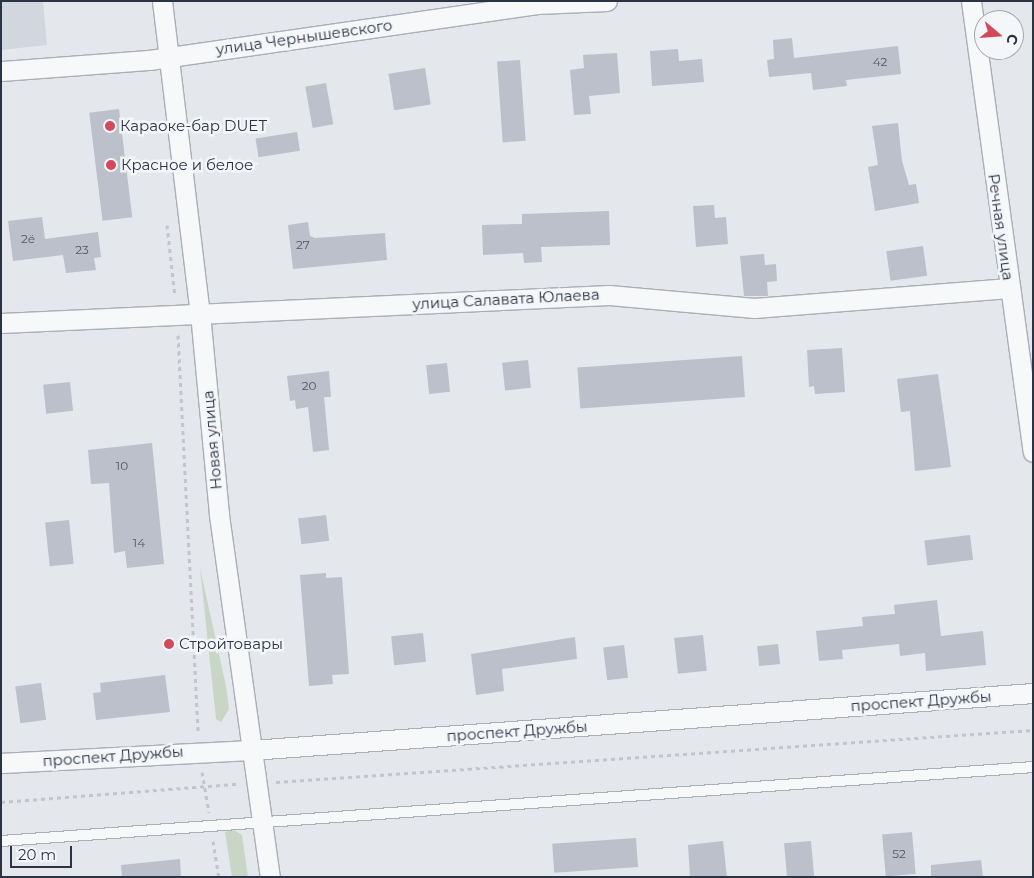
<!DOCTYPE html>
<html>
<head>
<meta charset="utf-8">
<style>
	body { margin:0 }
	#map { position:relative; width:1034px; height:878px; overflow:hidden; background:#e4e7ec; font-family:Montserrat,sans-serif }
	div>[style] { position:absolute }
	.built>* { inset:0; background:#d2d6de }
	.green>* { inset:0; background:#c9d6c5 }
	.building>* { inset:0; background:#bbc0ca; transform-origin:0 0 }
	.path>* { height:3px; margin-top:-1.5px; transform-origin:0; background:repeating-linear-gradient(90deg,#c2c5cb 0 4px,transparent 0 8px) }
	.roads { filter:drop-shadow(1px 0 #a9aeb7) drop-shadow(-1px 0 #a9aeb7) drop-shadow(0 1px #a9aeb7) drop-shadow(0 -1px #a9aeb7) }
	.lane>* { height:10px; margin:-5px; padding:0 5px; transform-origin:5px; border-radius:5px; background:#f7f8fa }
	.street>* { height:19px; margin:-9.5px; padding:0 9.5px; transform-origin:9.5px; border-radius:9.5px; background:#f7f8fa }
	.dots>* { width:14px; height:14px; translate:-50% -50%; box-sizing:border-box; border:2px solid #f4f6f9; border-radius:50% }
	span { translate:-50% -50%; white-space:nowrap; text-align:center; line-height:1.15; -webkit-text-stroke:5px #f4f6f9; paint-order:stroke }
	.number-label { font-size:12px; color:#4f5766 }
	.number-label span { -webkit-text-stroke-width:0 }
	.street-label { font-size:15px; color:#2b3445 }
	.poi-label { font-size:15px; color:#2b3445 }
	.left { translate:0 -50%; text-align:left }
	.frame { position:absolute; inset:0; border:2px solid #2b3445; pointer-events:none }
	.north { position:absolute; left:974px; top:10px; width:50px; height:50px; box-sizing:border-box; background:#f4f6f9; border:1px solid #a4a8b1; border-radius:50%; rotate:108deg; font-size:14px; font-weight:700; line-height:20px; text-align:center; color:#2b3445 }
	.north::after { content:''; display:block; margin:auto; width:18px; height:22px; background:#d1495b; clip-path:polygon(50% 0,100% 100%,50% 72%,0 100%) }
	.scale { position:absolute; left:10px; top:846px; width:62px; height:22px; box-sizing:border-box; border:2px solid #2b3445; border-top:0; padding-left:6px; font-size:15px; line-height:18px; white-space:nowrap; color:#2b3445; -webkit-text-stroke:4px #f4f6f9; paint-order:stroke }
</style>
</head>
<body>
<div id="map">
	<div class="built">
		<div style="clip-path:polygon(1px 1px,43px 1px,47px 45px,1px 50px)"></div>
	</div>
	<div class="green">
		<div style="clip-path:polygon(200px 568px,226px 686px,229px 709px,221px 722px,216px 719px)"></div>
		<div style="clip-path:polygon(234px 830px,242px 835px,248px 877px,232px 877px,225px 832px)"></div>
	</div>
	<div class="building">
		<div style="clip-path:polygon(792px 38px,794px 58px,898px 46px,901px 74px,846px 80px,847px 86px,813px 90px,811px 73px,769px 77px,767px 60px,774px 59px,773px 40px)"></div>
		<div style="clip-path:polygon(678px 49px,679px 61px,702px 59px,704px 82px,652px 86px,650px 51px)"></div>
		<div style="clip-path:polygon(617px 53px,620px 93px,589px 96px,591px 114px,574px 115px,570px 70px,584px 68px,583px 55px)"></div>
		<div style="left:520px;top:60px;width:81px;height:23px;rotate:86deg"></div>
		<div style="left:425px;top:68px;width:37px;height:37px;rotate:81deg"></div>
		<div style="left:326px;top:83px;width:42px;height:21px;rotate:80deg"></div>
		<div style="left:119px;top:109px;width:109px;height:30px;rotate:83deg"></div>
		<div style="clip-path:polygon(898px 123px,902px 161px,909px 185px,916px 184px,919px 203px,875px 211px,868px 167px,878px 165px,872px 126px)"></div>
		<div style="left:297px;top:132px;width:19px;height:42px;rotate:81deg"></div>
		<div style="clip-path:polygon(714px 205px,715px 218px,726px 217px,728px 244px,696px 247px,693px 206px)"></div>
		<div style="clip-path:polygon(609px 211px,610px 245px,541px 247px,542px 262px,524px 263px,523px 253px,483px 255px,482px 225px,522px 224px,522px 214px)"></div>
		<div style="clip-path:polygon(42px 217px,45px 239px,98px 232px,101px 257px,94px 258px,96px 270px,66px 273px,63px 255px,13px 261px,8px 221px)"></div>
		<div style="clip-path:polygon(308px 222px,310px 236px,315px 238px,385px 233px,387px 260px,293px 269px,288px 225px)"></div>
		<div style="left:923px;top:246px;width:30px;height:37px;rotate:82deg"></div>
		<div style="clip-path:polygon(764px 254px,765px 265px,776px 264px,777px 281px,767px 282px,768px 296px,744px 296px,740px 256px)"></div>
		<div style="clip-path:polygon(842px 348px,845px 392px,815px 394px,814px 386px,809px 387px,807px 350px)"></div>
		<div style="left:742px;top:356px;width:41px;height:165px;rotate:86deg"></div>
		<div style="left:528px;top:360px;width:28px;height:26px;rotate:84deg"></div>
		<div style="left:447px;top:363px;width:29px;height:21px;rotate:84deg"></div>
		<div style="clip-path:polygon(329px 371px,331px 397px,324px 397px,329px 450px,313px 452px,308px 407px,296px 409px,295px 400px,290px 401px,287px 376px)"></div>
		<div style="clip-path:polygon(938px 374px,951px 467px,915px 471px,910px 411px,901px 412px,897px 379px)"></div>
		<div style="left:70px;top:382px;width:29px;height:27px;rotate:84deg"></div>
		<div style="clip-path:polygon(152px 443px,164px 564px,127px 568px,125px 551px,114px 553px,109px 483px,91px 484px,88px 450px)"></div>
		<div style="left:326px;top:515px;width:26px;height:28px;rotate:83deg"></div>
		<div style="left:69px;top:520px;width:44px;height:24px;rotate:84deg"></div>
		<div style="left:970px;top:535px;width:25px;height:46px;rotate:83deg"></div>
		<div style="clip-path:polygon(326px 573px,326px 578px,342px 577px,349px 674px,332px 675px,333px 684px,309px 686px,300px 575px)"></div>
		<div style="clip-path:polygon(937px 600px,941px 636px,983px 631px,986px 665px,926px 671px,925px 653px,900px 656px,899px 644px,842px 650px,843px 659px,819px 661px,816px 631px,863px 626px,862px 617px,895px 614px,894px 605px)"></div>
		<div style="left:423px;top:633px;width:29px;height:32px;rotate:84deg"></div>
		<div style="left:703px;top:635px;width:36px;height:29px;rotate:84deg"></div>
		<div style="clip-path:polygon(575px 637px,577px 659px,502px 669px,504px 691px,476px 695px,471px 654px)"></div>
		<div style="left:778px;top:644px;width:20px;height:21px;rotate:84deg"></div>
		<div style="left:624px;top:645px;width:33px;height:21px;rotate:83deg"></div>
		<div style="clip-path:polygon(165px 675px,170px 712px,96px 720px,93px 693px,101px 692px,100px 683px)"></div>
		<div style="left:41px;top:683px;width:37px;height:26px;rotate:82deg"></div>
		<div style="left:912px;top:832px;width:42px;height:30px;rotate:85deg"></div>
		<div style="left:636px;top:838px;width:29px;height:84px;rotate:86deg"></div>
		<div style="clip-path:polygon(723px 841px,727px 877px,690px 877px,688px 845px)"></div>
		<div style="left:811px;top:841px;width:36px;height:27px;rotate:85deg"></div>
		<div style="clip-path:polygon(180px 859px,181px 877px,122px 877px,121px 865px)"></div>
		<div style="clip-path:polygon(981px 860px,983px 877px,931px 877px,931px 865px)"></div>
	</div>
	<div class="path">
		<div style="left:167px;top:225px;width:71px;rotate:83.6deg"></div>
		<div style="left:178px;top:335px;width:399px;rotate:87.1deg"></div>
		<div style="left:202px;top:772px;width:41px;rotate:80.1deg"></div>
		<div style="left:276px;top:782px;width:759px;rotate:-3.93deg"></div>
		<div style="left:1px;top:802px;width:237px;rotate:-4.4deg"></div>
		<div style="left:213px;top:841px;width:36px;rotate:81deg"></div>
	</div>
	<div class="roads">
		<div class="lane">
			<div style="left:1px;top:841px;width:1035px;rotate:-4.1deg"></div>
		</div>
		<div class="street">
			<div style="left:162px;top:1px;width:314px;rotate:83.1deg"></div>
			<div style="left:200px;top:313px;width:203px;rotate:84.6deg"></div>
			<div style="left:219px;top:515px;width:366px;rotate:82deg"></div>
			<div style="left:971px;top:1px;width:455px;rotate:82.2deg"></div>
			<div style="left:1px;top:71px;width:148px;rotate:-4.3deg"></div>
			<div style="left:149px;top:60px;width:392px;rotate:-8.2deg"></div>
			<div style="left:537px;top:4px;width:70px;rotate:-2.5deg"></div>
			<div style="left:1px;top:323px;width:609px;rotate:-2.64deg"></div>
			<div style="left:609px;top:295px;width:146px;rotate:5.1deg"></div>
			<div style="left:754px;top:308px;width:256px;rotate:-4.5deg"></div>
			<div style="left:1px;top:763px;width:250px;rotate:-3deg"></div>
			<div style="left:251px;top:750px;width:784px;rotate:-4.17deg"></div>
		</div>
	</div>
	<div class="dots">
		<div style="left:110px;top:126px;background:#d1495b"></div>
		<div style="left:111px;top:165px;background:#d1495b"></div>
		<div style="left:169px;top:644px;background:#d1495b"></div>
	</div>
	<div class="number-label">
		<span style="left:880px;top:62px">42</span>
		<span style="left:28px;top:239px">2ё</span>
		<span style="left:303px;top:245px">27</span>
		<span style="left:82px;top:250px">23</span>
		<span style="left:309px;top:386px">20</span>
		<span style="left:122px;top:466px">10</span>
		<span style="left:139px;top:543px">14</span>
		<span style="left:899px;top:854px">52</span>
	</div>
	<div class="street-label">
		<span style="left:304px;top:37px;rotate:-8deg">улица Чернышевского</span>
		<span style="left:1001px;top:227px;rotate:82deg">Речная улица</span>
		<span style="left:506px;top:299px;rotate:-3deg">улица Салавата Юлаева</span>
		<span style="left:212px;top:440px;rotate:-95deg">Новая улица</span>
		<span style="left:921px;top:701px;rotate:-4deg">проспект Дружбы</span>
		<span style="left:517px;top:731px;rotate:-4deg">проспект Дружбы</span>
		<span style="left:113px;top:756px;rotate:-4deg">проспект Дружбы</span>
	</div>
	<div class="poi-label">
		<span class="left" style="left:120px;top:126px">Караоке-бар DUET</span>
		<span class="left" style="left:121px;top:165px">Красное и белое</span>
		<span class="left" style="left:179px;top:644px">Стройтовары</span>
	</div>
	<div class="frame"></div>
	<div class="north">С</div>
	<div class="scale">20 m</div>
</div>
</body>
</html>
